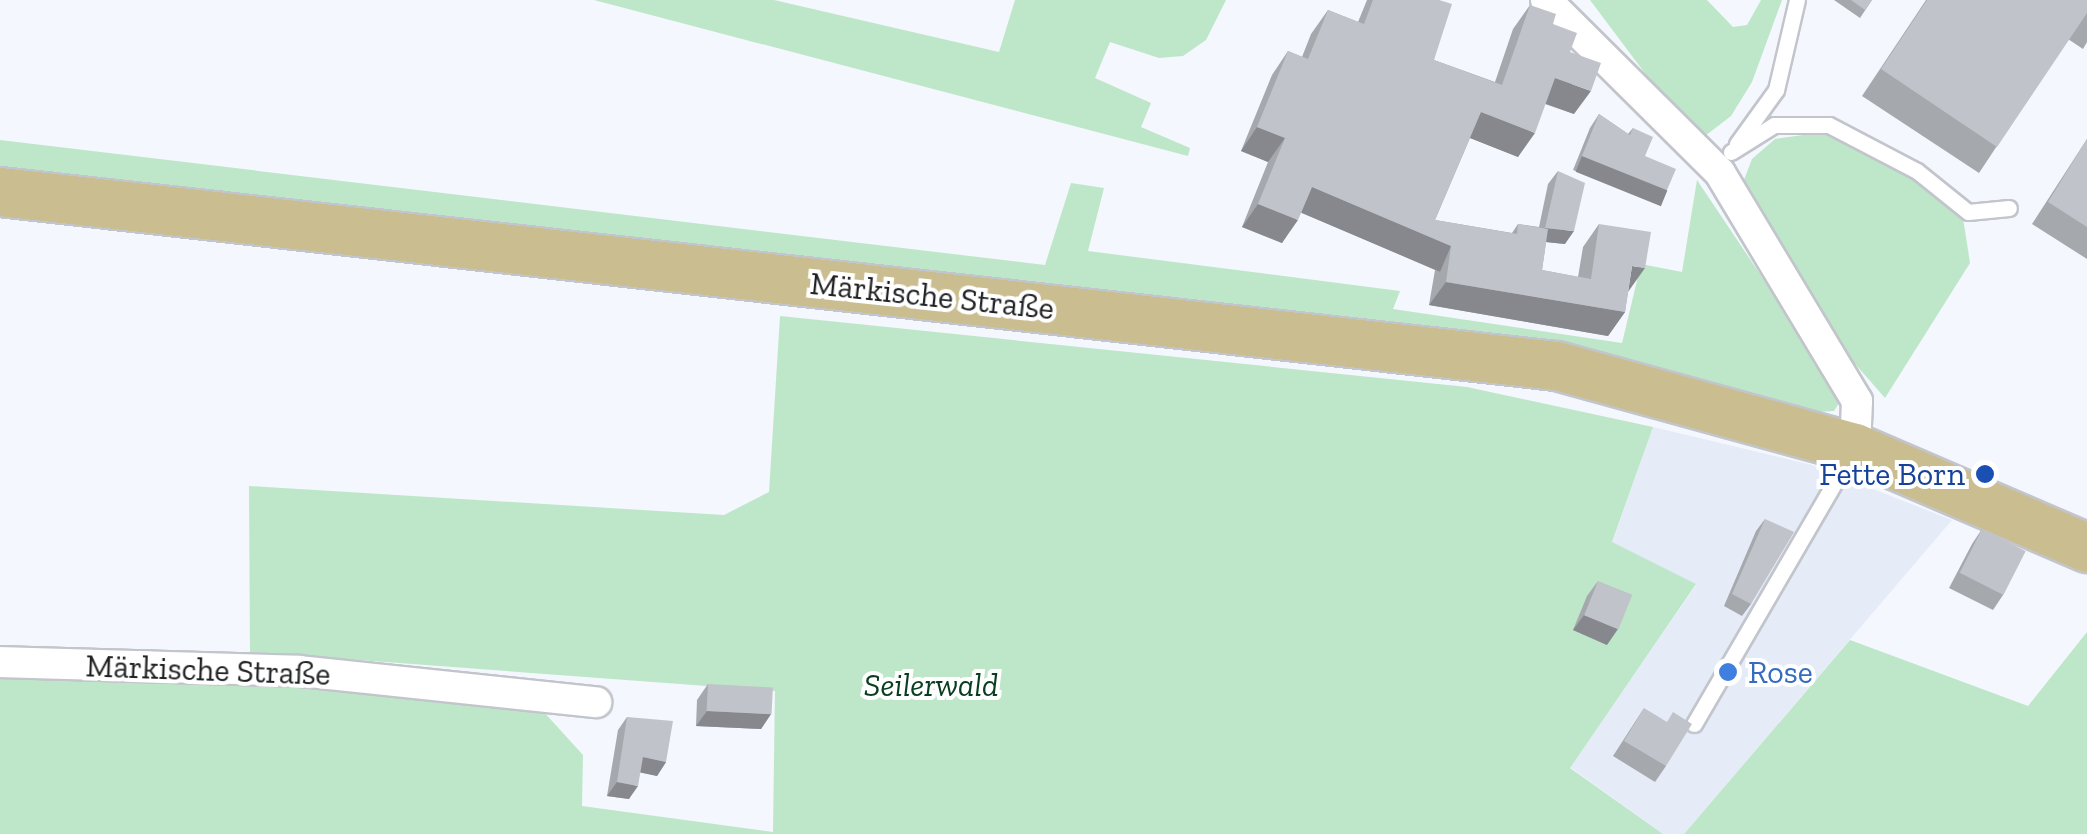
<!DOCTYPE html>
<html>
<head>
<meta charset="utf-8">
<style>
	body { margin:0 }
	#map { position:relative; width:2087px; height:834px; overflow:hidden; background:#f4f7fd; font-family:"Zilla Slab",serif }
	div>[style] { position:absolute }
	.built>* { inset:0; background:#e5ecf8 }
	.green>* { inset:0; background:#bde7c8 }
	.roads { filter:drop-shadow(2px 0 #c2c5cb) drop-shadow(-2px 0 #c2c5cb) drop-shadow(0 2px #c2c5cb) drop-shadow(0 -2px #c2c5cb) }
	.lane>* { height:15px; margin:-7.5px; padding:0 7.5px; transform-origin:7.5px; border-radius:7.5px; background:#fff }
	.street>* { height:30px; margin:-15px; padding:0 15px; transform-origin:15px; border-radius:15px; background:#fff }
	.primary>* { height:48px; margin:-24px; padding:0 24px; transform-origin:24px; border-radius:24px; background:#cabe91 }
	.wall>* { inset:0; background:#a5a8ad }
	.shaded-wall>* { inset:0; background:#86888d; transform-origin:0 0 }
	.building>* { inset:0; background:#c0c3c9; transform-origin:0 0 }
	.dots>* { width:28px; height:28px; translate:-50% -50%; box-sizing:border-box; border:5px solid #fff; border-radius:50% }
	span { translate:-50% -50%; white-space:nowrap; text-align:center; line-height:1.15; -webkit-text-stroke:8px #fff; paint-order:stroke }
	.street-label { font-size:32px; color:#212224 }
	.transit-label { font-size:32px; color:#164399 }
	.right { translate:-100% -50%; text-align:right }
	.shop-label { font-size:32px; color:#366cbe }
	.left { translate:0 -50%; text-align:left }
	.park-label { font-size:32px; color:#093d1f; font-style:italic }
</style>
</head>
<body>
<div id="map">
	<div class="built">
		<div style="clip-path:polygon(1653px 427px,1812px 465px,1952px 520px,1684px 834px,1663px 834px,1570px 767px,1696px 585px,1612px 543px)"></div>
	</div>
	<div class="green">
		<div style="clip-path:polygon(594px 0,774px 0,999px 52px,1015px 0,1226px 0,1206px 40px,1183px 56px,1159px 58px,1110px 42px,1095px 78px,1151px 103px,1141px 127px,1190px 148px,1188px 156px)"></div>
		<div style="clip-path:polygon(1590px 0,1707px 0,1733px 27px,1747px 25px,1761px 0,1782px 0,1752px 82px,1731px 116px,1705px 136px,1686px 128px)"></div>
		<div style="clip-path:polygon(1817px 133px,1851px 141px,1910px 175px,1963px 218px,1970px 263px,1885px 398px,1821px 325px,1742px 185px,1752px 159px,1775px 139px)"></div>
		<div style="clip-path:polygon(0 140px,1045px 265px,1071px 183px,1104px 188px,1088px 251px,1400px 291px,1393px 309px,1622px 343px,1641px 264px,1682px 272px,1697px 180px,1839px 392px,1839px 403px,1834px 411px,1816px 412px,1565px 356px,0 168px)"></div>
		<div style="clip-path:polygon(780px 316px,1467px 387px,1653px 427px,1612px 542px,1696px 584px,1570px 768px,1663px 834px,0 834px,0 675px,309px 682px,542px 710px,583px 755px,582px 806px,773px 832px,775px 691px,250px 652px,249px 486px,724px 515px,769px 492px)"></div>
		<div style="clip-path:polygon(2087px 632px,2087px 834px,1684px 834px,1850px 640px,2028px 706px)"></div>
	</div>
	<div class="roads">
		<div class="lane">
			<div style="left:1737px;top:144px;width:67px;rotate:-54.2deg"></div>
			<div style="left:1776px;top:90px;width:92px;rotate:-76.9deg"></div>
			<div style="left:1731px;top:152px;width:51px;rotate:-32.1deg"></div>
			<div style="left:1774px;top:125px;width:55px"></div>
			<div style="left:1829px;top:125px;width:99px;rotate:27.6deg"></div>
			<div style="left:1917px;top:171px;width:65px;rotate:38.8deg"></div>
			<div style="left:1968px;top:212px;width:41px;rotate:-5.6deg"></div>
			<div style="left:1694px;top:724px;width:316px;rotate:-59.8deg"></div>
		</div>
		<div class="street">
			<div style="left:1546px;top:0;width:245px;rotate:44.8deg"></div>
			<div style="left:1720px;top:173px;width:266px;rotate:59deg"></div>
			<div style="left:1857px;top:401px;width:47px;rotate:92.4deg"></div>
			<div style="left:0;top:662px;width:299px;rotate:1.7deg"></div>
			<div style="left:299px;top:671px;width:299px;rotate:6deg"></div>
		</div>
		<div class="primary">
			<div style="left:0;top:192px;width:1567px;rotate:6.38deg"></div>
			<div style="left:1557px;top:366px;width:309px;rotate:15.4deg"></div>
			<div style="left:1855px;top:448px;width:253px;rotate:23.3deg"></div>
		</div>
	</div>
	<div class="wall">
		<div style="clip-path:polygon(1367px 0,1439px 0,1434px 60px,1495px 82px,1513px 29px,1530px 5px,1553px 24px,1570px 52px,1574px 114px,1545px 104px,1518px 157px,1470px 138px,1435px 220px,1512px 233px,1518px 224px,1539px 227px,1548px 184px,1558px 171px,1565px 244px,1546px 242px,1542px 270px,1578px 277px,1583px 247px,1599px 224px,1628px 292px,1625px 312px,1608px 336px,1429px 305px,1435px 270px,1301px 212px,1282px 243px,1242px 227px,1268px 162px,1241px 151px,1272px 75px,1288px 51px,1302px 57px,1311px 34px,1328px 10px,1358px 22px)"></div>
		<div style="clip-path:polygon(1834px 0,1872px 0,1860px 18px)"></div>
		<div style="clip-path:polygon(1926px 0,2087px 0,2087px 42px,2083px 49px,2068px 39px,1979px 173px,1862px 96px)"></div>
		<div style="clip-path:polygon(1599px 114px,1628px 134px,1633px 128px,1645px 156px,1667px 190px,1658px 204px,1573px 170px,1590px 128px)"></div>
		<div style="clip-path:polygon(2087px 139px,2087px 259px,2032px 224px)"></div>
		<div style="clip-path:polygon(1765px 519px,1751px 604px,1742px 616px,1724px 606px,1756px 531px)"></div>
		<div style="clip-path:polygon(1982px 529px,2003px 595px,1993px 610px,1949px 588px,1972px 544px)"></div>
		<div style="clip-path:polygon(1598px 581px,1607px 645px,1573px 630px,1587px 596px)"></div>
		<div style="clip-path:polygon(708px 684px,771px 714px,761px 729px,696px 726px,697px 700px)"></div>
		<div style="clip-path:polygon(1644px 708px,1666px 766px,1655px 782px,1613px 756px)"></div>
		<div style="clip-path:polygon(627px 717px,666px 762px,657px 776px,640px 772px,629px 799px,607px 796px,618px 730px)"></div>
	</div>
	<div class="shaded-wall">
		<div style="clip-path:polygon(1555px 78px,1591px 91px,1574px 114px,1538px 101px)"></div>
		<div style="clip-path:polygon(1481px 112px,1535px 133px,1518px 157px,1465px 136px)"></div>
		<div style="clip-path:polygon(1257px 127px,1285px 138px,1268px 162px,1241px 151px)"></div>
		<div style="left:1582px;top:156px;width:92px;height:17px;rotate:22deg"></div>
		<div style="left:1312px;top:187px;width:151px;height:28px;rotate:23deg"></div>
		<div style="clip-path:polygon(1258px 204px,1298px 220px,1282px 243px,1242px 227px)"></div>
		<div style="clip-path:polygon(1545px 228px,1574px 231px,1565px 244px,1536px 241px)"></div>
		<div style="clip-path:polygon(1632px 266px,1645px 268px,1628px 292px)"></div>
		<div style="clip-path:polygon(1446px 282px,1625px 312px,1608px 336px,1429px 305px)"></div>
		<div style="clip-path:polygon(1584px 615px,1618px 629px,1607px 645px,1573px 630px)"></div>
		<div style="clip-path:polygon(707px 711px,771px 714px,761px 729px,696px 726px)"></div>
		<div style="clip-path:polygon(643px 757px,666px 762px,657px 776px,633px 771px)"></div>
		<div style="clip-path:polygon(617px 782px,638px 786px,629px 799px,607px 796px)"></div>
	</div>
	<div class="building">
		<div style="clip-path:polygon(1373px 0,1439px 0,1452px 4px,1434px 60px,1502px 85px,1530px 5px,1556px 14px,1553px 24px,1577px 33px,1570px 52px,1601px 63px,1591px 91px,1555px 78px,1535px 133px,1481px 112px,1435px 220px,1517px 234px,1518px 224px,1548px 229px,1542px 270px,1591px 279px,1599px 224px,1651px 232px,1645px 268px,1632px 266px,1625px 312px,1446px 282px,1451px 246px,1312px 187px,1298px 220px,1258px 204px,1285px 138px,1257px 127px,1288px 51px,1308px 59px,1328px 10px,1364px 24px)"></div>
		<div style="clip-path:polygon(1851px 0,1872px 0,1865px 10px)"></div>
		<div style="clip-path:polygon(1927px 0,2087px 0,2087px 13px,1997px 147px,1881px 69px)"></div>
		<div style="clip-path:polygon(1599px 114px,1630px 135px,1633px 128px,1653px 137px,1645px 156px,1676px 169px,1667px 190px,1582px 156px)"></div>
		<div style="clip-path:polygon(2087px 139px,2087px 227px,2048px 202px)"></div>
		<div style="clip-path:polygon(1558px 171px,1585px 183px,1574px 231px,1545px 228px)"></div>
		<div style="clip-path:polygon(1765px 519px,1794px 532px,1751px 604px,1732px 594px)"></div>
		<div style="left:1982px;top:529px;width:49px;height:49px;rotate:27deg"></div>
		<div style="left:1598px;top:581px;width:37px;height:37px;rotate:22deg"></div>
		<div style="left:708px;top:684px;width:65px;height:27px;rotate:3deg"></div>
		<div style="clip-path:polygon(1644px 708px,1667px 722px,1673px 712px,1692px 724px,1666px 766px,1624px 741px)"></div>
		<div style="clip-path:polygon(627px 717px,673px 721px,666px 762px,643px 757px,638px 786px,617px 782px)"></div>
	</div>
	<div class="dots">
		<div style="left:1985px;top:474px;background:#1a4fb4"></div>
		<div style="left:1728px;top:672px;background:#3f7fe0"></div>
	</div>
	<div class="street-label">
		<span style="left:932px;top:296px;rotate:6deg">Märkische Straße</span>
		<span style="left:208px;top:670px;rotate:2deg">Märkische Straße</span>
	</div>
	<div class="transit-label">
		<span class="right" style="left:1965px;top:474px">Fette Born</span>
	</div>
	<div class="shop-label">
		<span class="left" style="left:1748px;top:672px">Rose</span>
	</div>
	<div class="park-label">
		<span style="left:931px;top:685px">Seilerwald</span>
	</div>
</div>
</body>
</html>
